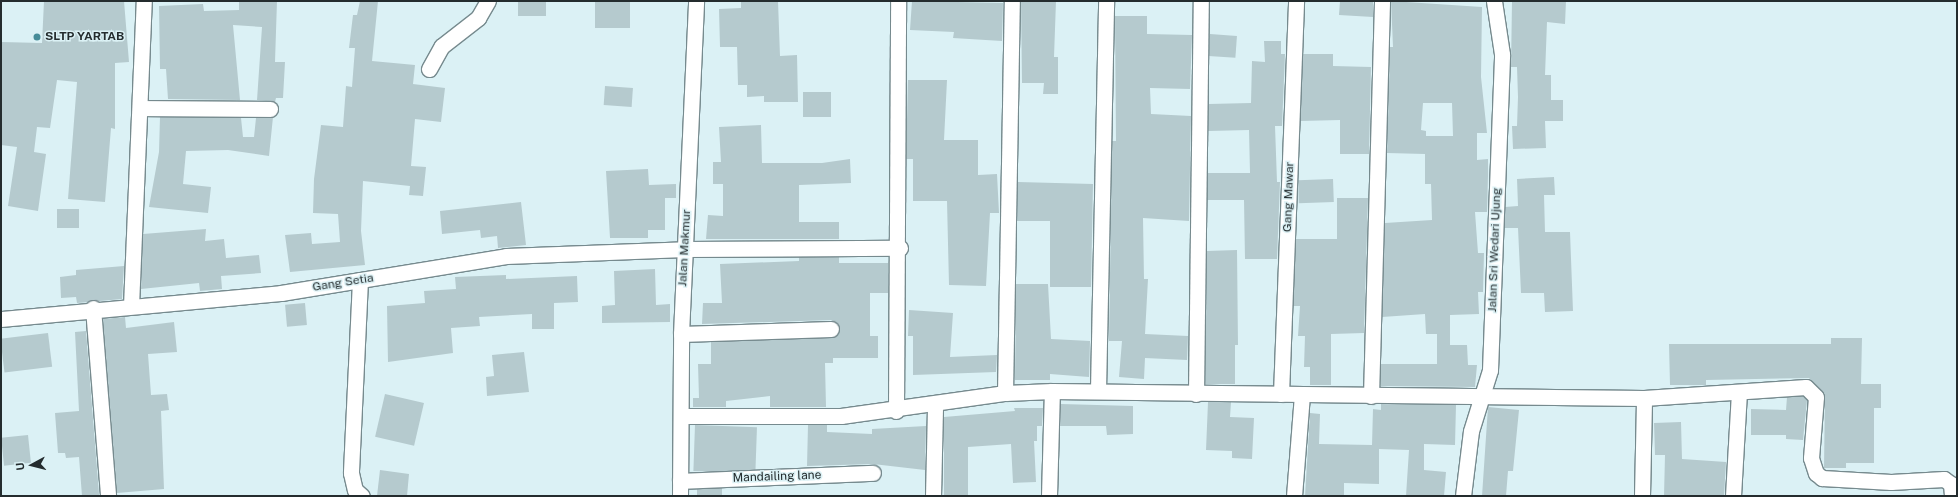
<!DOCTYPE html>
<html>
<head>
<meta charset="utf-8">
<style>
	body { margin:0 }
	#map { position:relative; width:1958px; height:497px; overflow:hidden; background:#dbf1f5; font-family:"Public Sans",sans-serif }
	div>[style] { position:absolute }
	.building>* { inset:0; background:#b5cace; transform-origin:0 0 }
	.roads { filter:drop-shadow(1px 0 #768a8e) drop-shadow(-1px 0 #768a8e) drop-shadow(0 1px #768a8e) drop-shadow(0 -1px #768a8e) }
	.street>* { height:15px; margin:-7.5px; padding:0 7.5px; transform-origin:7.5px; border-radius:7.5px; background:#fff }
	.dots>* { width:11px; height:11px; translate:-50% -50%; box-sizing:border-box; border:2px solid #dbf1f5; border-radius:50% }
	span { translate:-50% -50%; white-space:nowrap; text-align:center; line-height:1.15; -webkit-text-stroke:3px #dbf1f5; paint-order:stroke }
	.poi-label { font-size:12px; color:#242c2e; font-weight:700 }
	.left { translate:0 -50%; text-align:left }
	.street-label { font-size:12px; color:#242c2e }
	.frame { position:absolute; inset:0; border:2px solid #242c2e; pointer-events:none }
	.north { position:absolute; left:12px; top:445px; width:40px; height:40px; -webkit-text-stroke:3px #dbf1f5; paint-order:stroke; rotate:263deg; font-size:11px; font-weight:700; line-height:16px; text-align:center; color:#242c2e }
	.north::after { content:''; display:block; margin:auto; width:14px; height:18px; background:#242c2e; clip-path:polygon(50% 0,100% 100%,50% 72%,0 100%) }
</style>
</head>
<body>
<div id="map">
	<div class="building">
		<div style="clip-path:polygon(44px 1px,124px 1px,129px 62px,115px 63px,115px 129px,111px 128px,105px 202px,68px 199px,77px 82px,57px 80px,50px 128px,37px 127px,34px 152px,46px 154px,38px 211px,8px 206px,17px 147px,1px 145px,1px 42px,42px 43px)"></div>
		<div style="clip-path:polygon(239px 1px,277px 1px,275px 62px,285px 62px,283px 98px,276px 98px,275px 102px,257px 100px,262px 27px,233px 25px,240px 100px,168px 99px,166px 69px,160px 69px,159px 6px,203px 4px,204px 11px,239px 10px)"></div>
		<div style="clip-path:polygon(360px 1px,378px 1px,372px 61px,415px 65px,413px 84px,445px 88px,441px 122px,415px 119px,411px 166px,426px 167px,423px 196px,409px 195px,410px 186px,363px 181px,361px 231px,365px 265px,290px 272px,285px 235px,311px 233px,312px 244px,340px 242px,338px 214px,313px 213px,314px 179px,321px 125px,343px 127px,346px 86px,352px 87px,355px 48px,349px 48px,353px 15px,357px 15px)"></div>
		<div style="left:518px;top:1px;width:28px;height:15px"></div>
		<div style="left:595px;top:1px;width:35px;height:27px"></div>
		<div style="clip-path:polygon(741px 1px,778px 1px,780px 56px,797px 55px,798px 102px,764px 102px,764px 96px,747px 97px,747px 85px,738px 85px,737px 47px,720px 47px,719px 9px,741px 8px)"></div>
		<div style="clip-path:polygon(912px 1px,1003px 3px,1002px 41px,953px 38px,954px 32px,910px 30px)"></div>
		<div style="clip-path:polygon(1021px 1px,1056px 1px,1054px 57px,1058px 57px,1058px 94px,1043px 94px,1044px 83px,1022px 83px)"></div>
		<div style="clip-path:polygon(1340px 1px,1373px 1px,1373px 17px,1339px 15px)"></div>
		<div style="clip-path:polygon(evenodd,1391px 1px,1482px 7px,1481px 77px,1487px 133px,1477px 133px,1477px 160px,1488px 159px,1488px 176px,1487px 212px,1475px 212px,1478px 253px,1484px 253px,1483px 292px,1478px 292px,1479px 314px,1450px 315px,1450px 345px,1467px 345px,1468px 365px,1477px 365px,1475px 387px,1381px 386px,1381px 364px,1437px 364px,1437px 334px,1426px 334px,1425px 314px,1382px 317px,1385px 223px,1432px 220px,1431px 184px,1425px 184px,1425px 154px,1387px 153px,1390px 47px,1393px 47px,1391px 1px,1423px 103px,1452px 103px,1453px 136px,1426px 136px,1426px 131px,1421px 130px,1423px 103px)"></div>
		<div style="clip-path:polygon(1512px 1px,1566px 1px,1565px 24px,1547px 22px,1545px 75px,1551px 75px,1551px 100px,1563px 100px,1563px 121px,1545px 121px,1546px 148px,1513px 149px,1512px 126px,1517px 126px,1518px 97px,1517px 67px,1511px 67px)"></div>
		<div style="clip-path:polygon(1115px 16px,1147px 16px,1147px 34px,1192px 35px,1190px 89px,1150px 88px,1151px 114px,1191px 116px,1189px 221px,1143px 218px,1144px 279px,1148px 279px,1145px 334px,1188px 336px,1187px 360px,1145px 358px,1144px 379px,1119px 377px,1122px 341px,1109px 341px,1112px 141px,1116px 141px)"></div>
		<div style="left:1210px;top:34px;width:27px;height:22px;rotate:4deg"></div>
		<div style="clip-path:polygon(1264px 41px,1281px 41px,1281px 54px,1285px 54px,1282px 126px,1275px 126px,1277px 182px,1280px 182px,1277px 259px,1245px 259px,1244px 200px,1207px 200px,1208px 173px,1250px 173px,1249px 130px,1208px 131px,1209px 104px,1251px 103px,1252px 61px,1265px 62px)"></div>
		<div style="clip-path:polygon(1303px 54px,1333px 54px,1333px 66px,1371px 67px,1369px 154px,1340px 154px,1340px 120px,1300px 121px)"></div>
		<div style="clip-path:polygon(908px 80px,947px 80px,944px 140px,978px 140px,978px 175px,997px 174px,999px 213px,990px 213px,986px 286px,949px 285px,947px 201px,913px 201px,913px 159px,906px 159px)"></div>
		<div style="left:605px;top:86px;width:28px;height:19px;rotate:4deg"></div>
		<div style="left:831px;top:92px;width:25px;height:28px;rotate:90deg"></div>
		<div style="clip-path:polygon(160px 117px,241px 118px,243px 137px,254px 137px,256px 118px,273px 117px,269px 156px,228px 150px,186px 151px,183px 184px,211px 187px,208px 213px,149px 207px,159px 152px)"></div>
		<div style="clip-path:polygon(761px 125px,762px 163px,822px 163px,850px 159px,851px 183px,799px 185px,799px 222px,839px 222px,839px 239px,706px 239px,708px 215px,723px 216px,723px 184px,713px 184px,713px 162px,721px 162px,719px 127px)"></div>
		<div style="clip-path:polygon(648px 169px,649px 185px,676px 184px,676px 198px,665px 198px,665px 230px,648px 230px,648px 238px,610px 238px,606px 171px)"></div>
		<div style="clip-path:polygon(1554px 177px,1555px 195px,1544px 195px,1545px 232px,1570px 232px,1573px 311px,1545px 312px,1544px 293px,1521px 293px,1518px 228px,1504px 228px,1505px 207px,1518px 206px,1517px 179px)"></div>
		<div style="left:1333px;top:179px;width:23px;height:35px;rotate:88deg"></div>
		<div style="clip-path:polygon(1018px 182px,1093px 184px,1091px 287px,1050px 287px,1050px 221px,1017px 221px)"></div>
		<div style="clip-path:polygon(1337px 198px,1368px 198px,1364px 333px,1331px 334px,1331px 385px,1310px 385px,1310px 367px,1304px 367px,1305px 336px,1298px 336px,1300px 306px,1293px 306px,1296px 239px,1337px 239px)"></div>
		<div style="clip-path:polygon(521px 202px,526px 245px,498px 248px,497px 236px,481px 238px,480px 230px,442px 234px,440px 211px)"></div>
		<div style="left:57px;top:209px;width:22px;height:19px"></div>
		<div style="clip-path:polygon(206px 229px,205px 241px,224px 239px,226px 258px,259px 255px,261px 273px,221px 276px,222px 289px,200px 291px,199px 283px,141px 289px,143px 234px)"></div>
		<div style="clip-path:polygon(1237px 250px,1238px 345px,1235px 345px,1235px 384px,1205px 384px,1207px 251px)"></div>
		<div style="clip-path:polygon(799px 257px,839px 257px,839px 263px,888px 263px,888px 293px,870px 293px,870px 336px,878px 336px,878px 358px,833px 358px,833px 363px,825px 363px,826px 407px,770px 407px,770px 396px,726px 401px,726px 407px,693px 407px,693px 398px,699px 398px,698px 364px,711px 364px,711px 342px,831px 338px,839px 334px,839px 325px,831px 320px,702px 324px,703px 303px,722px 303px,720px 264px,799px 261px)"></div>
		<div style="clip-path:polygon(124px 266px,122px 299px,77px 303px,76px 297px,61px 298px,60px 277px,76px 275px,76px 270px)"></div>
		<div style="clip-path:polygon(655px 269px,656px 305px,670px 304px,670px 322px,602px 323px,602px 306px,615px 305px,614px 271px)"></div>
		<div style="clip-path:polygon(506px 275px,506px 279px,577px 276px,578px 302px,554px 303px,554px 329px,532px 329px,532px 314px,479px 317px,480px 326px,451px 328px,453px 353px,388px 362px,387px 306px,425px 303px,424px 291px,456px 289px,455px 277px)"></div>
		<div style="clip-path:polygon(1016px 284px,1048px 284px,1051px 339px,1090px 341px,1089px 377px,1050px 374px,1050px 380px,1015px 380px)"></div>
		<div style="left:305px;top:303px;width:22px;height:20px;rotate:85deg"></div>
		<div style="clip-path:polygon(909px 310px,953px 313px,950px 357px,997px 355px,996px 372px,913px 375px,913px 336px,908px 336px)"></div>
		<div style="clip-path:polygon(125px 317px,126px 328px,174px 322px,177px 352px,148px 354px,151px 395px,167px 394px,169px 410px,161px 411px,164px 489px,117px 493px,103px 319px)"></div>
		<div style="clip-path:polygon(86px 331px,99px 494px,99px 496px,82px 496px,79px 457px,66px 458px,65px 453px,58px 453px,55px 413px,79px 411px,75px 332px)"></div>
		<div style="left:48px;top:333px;width:34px;height:48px;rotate:83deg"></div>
		<div style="clip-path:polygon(1831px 338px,1862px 338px,1861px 384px,1881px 384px,1881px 408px,1874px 408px,1874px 463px,1846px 463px,1846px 468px,1824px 468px,1825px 394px,1809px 378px,1706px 380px,1706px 385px,1670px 385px,1669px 344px,1831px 344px)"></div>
		<div style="clip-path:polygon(524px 352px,529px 392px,487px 396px,486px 377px,494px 376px,492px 355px)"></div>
		<div style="left:385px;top:394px;width:40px;height:44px;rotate:13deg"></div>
		<div style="clip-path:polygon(1803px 396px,1807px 400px,1803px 440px,1786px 439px,1786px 435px,1751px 435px,1751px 409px,1786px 410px,1787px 397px)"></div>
		<div style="clip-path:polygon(1208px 402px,1231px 402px,1230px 417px,1254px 418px,1252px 459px,1232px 458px,1232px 451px,1206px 450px)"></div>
		<div style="clip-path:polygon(1061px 404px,1133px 406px,1133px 434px,1107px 435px,1106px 426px,1060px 426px)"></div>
		<div style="clip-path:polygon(1381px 404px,1456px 405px,1455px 445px,1424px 444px,1424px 470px,1446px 472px,1444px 496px,1406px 496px,1409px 450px,1379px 449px,1379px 484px,1344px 483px,1344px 496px,1305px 496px,1310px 413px,1320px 414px,1319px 444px,1372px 445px,1373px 409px,1381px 410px)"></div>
		<div style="clip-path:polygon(1488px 407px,1519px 410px,1513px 471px,1508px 471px,1506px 496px,1482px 496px)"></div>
		<div style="clip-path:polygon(1014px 408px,1043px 408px,1042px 426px,1037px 426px,1037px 441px,1034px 441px,1036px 482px,1013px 483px,1011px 444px,968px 447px,968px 496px,944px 496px,944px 417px,1015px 411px)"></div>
		<div style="clip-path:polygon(1681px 422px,1682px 459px,1726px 462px,1724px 496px,1664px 496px,1665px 455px,1655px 455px,1654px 423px)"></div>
		<div style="left:695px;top:425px;width:62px;height:46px;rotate:2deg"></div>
		<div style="clip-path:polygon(808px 425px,827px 425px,827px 432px,872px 434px,872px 429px,926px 426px,925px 470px,873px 464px,807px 466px)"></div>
		<div style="left:28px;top:435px;width:28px;height:27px;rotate:84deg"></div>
		<div style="clip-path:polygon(380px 470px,409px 474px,407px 496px,377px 496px)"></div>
		<div style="left:722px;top:488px;width:8px;height:25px;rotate:90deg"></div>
	</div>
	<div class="roads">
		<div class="street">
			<div style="left:429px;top:69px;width:26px;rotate:-61deg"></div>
			<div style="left:442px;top:46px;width:46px;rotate:-37.9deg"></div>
			<div style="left:478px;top:18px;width:20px;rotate:-60deg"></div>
			<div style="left:141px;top:108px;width:129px;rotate:0.4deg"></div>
			<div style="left:360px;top:280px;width:193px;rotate:92.7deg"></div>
			<div style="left:351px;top:473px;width:17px;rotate:77deg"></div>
			<div style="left:355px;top:490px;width:9px;rotate:41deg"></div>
			<div style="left:131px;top:306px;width:305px;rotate:-87.6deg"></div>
			<div style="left:93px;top:308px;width:189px;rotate:85.4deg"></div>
			<div style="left:1px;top:319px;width:281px;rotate:-5.3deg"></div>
			<div style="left:281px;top:293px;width:228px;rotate:-9.3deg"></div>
			<div style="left:506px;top:256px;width:179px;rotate:-2.2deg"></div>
			<div style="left:685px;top:249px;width:215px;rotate:-0.3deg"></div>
			<div style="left:681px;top:334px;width:150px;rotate:-1.9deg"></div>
			<div style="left:1098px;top:390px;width:389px;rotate:-88.8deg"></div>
			<div style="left:1005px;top:393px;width:392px;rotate:-89deg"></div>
			<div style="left:1196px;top:394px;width:393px;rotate:-89.3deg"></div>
			<div style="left:1281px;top:394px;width:393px;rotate:-87.8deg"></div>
			<div style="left:1371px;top:396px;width:395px;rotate:-88.4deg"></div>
			<div style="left:896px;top:411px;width:410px;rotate:-89.7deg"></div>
			<div style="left:681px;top:416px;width:160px"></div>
			<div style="left:841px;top:416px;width:166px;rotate:-8deg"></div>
			<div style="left:1005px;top:393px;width:47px;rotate:-2.4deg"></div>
			<div style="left:1052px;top:391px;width:592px;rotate:0.68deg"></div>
			<div style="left:1644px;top:398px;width:162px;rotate:-3.9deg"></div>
			<div style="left:1806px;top:387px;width:14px;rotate:45deg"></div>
			<div style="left:1816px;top:397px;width:61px;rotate:94.7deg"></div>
			<div style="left:1811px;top:458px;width:16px;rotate:72deg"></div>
			<div style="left:1816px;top:473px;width:8px;rotate:40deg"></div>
			<div style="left:1822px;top:478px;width:69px;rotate:3.3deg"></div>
			<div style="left:1891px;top:482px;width:53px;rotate:-3.2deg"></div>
			<div style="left:1944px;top:479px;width:9px;rotate:36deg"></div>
			<div style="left:1951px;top:484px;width:12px;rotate:85deg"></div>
			<div style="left:680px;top:481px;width:193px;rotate:-2.4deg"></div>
			<div style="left:680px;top:496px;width:162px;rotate:-89.6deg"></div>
			<div style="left:681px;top:334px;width:333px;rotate:-87.4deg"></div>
			<div style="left:933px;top:496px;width:91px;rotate:-88.7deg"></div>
			<div style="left:1049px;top:496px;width:105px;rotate:-88.4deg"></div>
			<div style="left:1294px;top:496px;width:101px;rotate:-85.5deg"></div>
			<div style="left:1463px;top:496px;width:65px;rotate:-83deg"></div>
			<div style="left:1471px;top:431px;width:64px;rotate:-72.7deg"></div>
			<div style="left:1490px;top:370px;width:316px;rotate:-87.8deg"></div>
			<div style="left:1502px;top:54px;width:54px;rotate:-98.6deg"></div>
			<div style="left:1642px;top:496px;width:98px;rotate:-88.8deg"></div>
			<div style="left:1733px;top:496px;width:103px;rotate:-86.7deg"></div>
		</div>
	</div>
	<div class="dots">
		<div style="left:37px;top:37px;background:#468c98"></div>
	</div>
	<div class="poi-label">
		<span class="left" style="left:45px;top:37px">SLTP YARTAB</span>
	</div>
	<div class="street-label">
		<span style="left:1289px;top:197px;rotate:-88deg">Gang Mawar</span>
		<span style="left:685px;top:248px;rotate:-87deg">Jalan Makmur</span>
		<span style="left:1495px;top:250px;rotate:-88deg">Jalan Sri Wedari Ujung</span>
		<span style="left:343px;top:283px;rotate:-9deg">Gang Setia</span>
		<span style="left:777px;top:477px;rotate:-2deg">Mandailing lane</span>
	</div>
	<div class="frame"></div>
	<div class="north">U</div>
</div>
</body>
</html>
